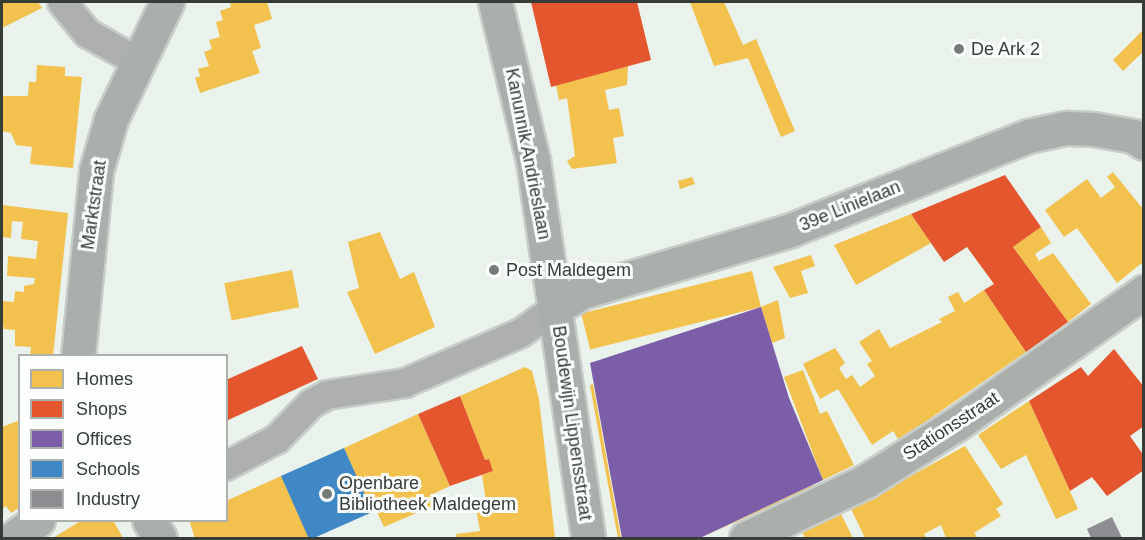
<!DOCTYPE html>
<html>
<head>
<meta charset="utf-8">
<style>
	body { margin:0 }
	#map { position:relative; width:1145px; height:540px; overflow:hidden; background:#eaf2ec; font-family:Helvetica,sans-serif }
	div>[style] { position:absolute }
	.homes>* { inset:0; background:#f2c14e; transform-origin:0 0 }
	.shops>* { inset:0; background:#e4572e }
	.offices>* { inset:0; background:#7b5ea7 }
	.schools>* { inset:0; background:#3f88c5; transform-origin:0 0 }
	.industry>* { inset:0; background:#8d8d92 }
	.roads { filter:drop-shadow(2px 0 #c7cdc9) drop-shadow(-2px 0 #c7cdc9) drop-shadow(0 2px #c7cdc9) drop-shadow(0 -2px #c7cdc9) }
	.street>* { height:28px; margin:-14px; padding:0 14px; transform-origin:14px; border-radius:14px; background:#adb0ae }
	.secondary>* { height:33px; margin:-16.5px; padding:0 16.5px; transform-origin:16.5px; border-radius:16.5px; background:#abafac }
	.dots>* { width:16px; height:16px; translate:-50% -50%; box-sizing:border-box; border:3px solid #fcfffd; border-radius:50% }
	span { translate:-50% -50%; white-space:nowrap; text-align:center; line-height:1.15; -webkit-text-stroke:6px #fcfffd; paint-order:stroke }
	.poi-label { font-size:18px; color:#363c38 }
	.left { translate:0 -50%; text-align:left }
	.street-label { font-size:18px; color:#363c38 }
	.frame { position:absolute; inset:0; border:3px solid #363c38; pointer-events:none }
	.legend { position:absolute; left:18px; top:354px; width:210px; height:168px; box-sizing:border-box; background:#fcfffd; border:2px solid #adb1ae; margin:0; padding:8px 10px; list-style:none; font-size:18px; color:#363c38 }
	.legend li { display:flex; align-items:center; gap:12px; height:30px }
	.legend b { width:30px; border:2px solid #adb1ae }
</style>
</head>
<body>
<div id="map">
	<div class="homes">
		<div style="clip-path:polygon(2px 2px,38px 2px,42px 8px,2px 28px)"></div>
		<div style="clip-path:polygon(230px 2px,267px 2px,272px 19px,254px 25px,261px 48px,252px 51px,260px 73px,200px 93px,195px 78px,200px 76px,198px 69px,209px 66px,204px 52px,212px 49px,209px 40px,220px 37px,216px 22px,223px 20px,220px 11px,231px 7px)"></div>
		<div style="clip-path:polygon(690px 2px,724px 2px,743px 45px,756px 39px,795px 131px,781px 137px,748px 58px,714px 66px)"></div>
		<div style="clip-path:polygon(1143px 30px,1143px 52px,1123px 71px,1113px 60px)"></div>
		<div style="clip-path:polygon(37px 65px,65px 67px,65px 76px,82px 77px,73px 168px,30px 164px,32px 147px,16px 145px,11px 133px,2px 131px,2px 96px,28px 96px,29px 82px,36px 82px)"></div>
		<div style="clip-path:polygon(628px 66px,627px 85px,605px 90px,609px 110px,619px 108px,624px 136px,613px 138px,617px 163px,572px 169px,567px 161px,575px 156px,567px 98px,559px 100px,556px 85px)"></div>
		<div style="clip-path:polygon(1113px 172px,1143px 209px,1143px 262px,1117px 283px,1077px 228px,1064px 237px,1045px 210px,1087px 179px,1101px 198px,1115px 187px,1107px 177px)"></div>
		<div style="clip-path:polygon(692px 177px,695px 184px,680px 189px,678px 181px)"></div>
		<div style="clip-path:polygon(2px 205px,68px 213px,53px 356px,30px 356px,31px 347px,15px 346px,15px 330px,4px 329px,2px 321px,2px 301px,14px 302px,15px 291px,24px 292px,24px 286px,34px 284px,35px 278px,7px 276px,8px 256px,36px 259px,38px 241px,21px 239px,23px 222px,12px 221px,11px 238px,2px 237px)"></div>
		<div style="clip-path:polygon(911px 214px,931px 243px,856px 285px,834px 245px)"></div>
		<div style="clip-path:polygon(1041px 227px,1051px 243px,1035px 254px,1039px 261px,1053px 253px,1091px 304px,1068px 322px,1013px 247px)"></div>
		<div style="clip-path:polygon(380px 232px,400px 279px,414px 272px,435px 327px,375px 354px,347px 292px,359px 288px,348px 242px)"></div>
		<div style="clip-path:polygon(811px 255px,815px 266px,801px 271px,808px 293px,790px 298px,773px 267px)"></div>
		<div style="left:292px;top:270px;width:38px;height:69px;rotate:79deg"></div>
		<div style="left:752px;top:271px;width:37px;height:176px;rotate:76deg"></div>
		<div style="clip-path:polygon(984px 290px,1026px 352px,928px 420px,898px 439px,893px 431px,872px 445px,838px 389px,820px 399px,803px 364px,835px 348px,845px 363px,839px 368px,846px 379px,852px 375px,860px 387px,875px 376px,867px 364px,872px 361px,859px 342px,879px 329px,890px 348px,942px 322px,939px 319px,955px 311px,948px 297px,958px 292px,964px 303px)"></div>
		<div style="clip-path:polygon(778px 300px,785px 338px,772px 343px,761px 307px)"></div>
		<div style="clip-path:polygon(525px 367px,532px 371px,539px 399px,555px 538px,457px 538px,456px 534px,480px 531px,475px 502px,486px 501px,482px 475px,493px 471px,489px 459px,485px 460px,460px 396px)"></div>
		<div style="clip-path:polygon(803px 370px,820px 414px,827px 411px,854px 465px,823px 480px,784px 377px)"></div>
		<div style="clip-path:polygon(593px 384px,621px 538px,618px 538px,604px 463px,590px 385px)"></div>
		<div style="clip-path:polygon(1029px 401px,1078px 509px,1056px 519px,1026px 455px,1001px 469px,978px 435px)"></div>
		<div style="clip-path:polygon(418px 414px,450px 486px,433px 494px,437px 504px,384px 527px,376px 510px,372px 512px,344px 448px)"></div>
		<div style="clip-path:polygon(20px 420px,20px 507px,11px 513px,6px 506px,2px 509px,2px 427px)"></div>
		<div style="clip-path:polygon(965px 446px,1003px 504px,996px 509px,1001px 516px,974px 533px,978px 538px,946px 538px,941px 525px,924px 534px,926px 538px,865px 538px,851px 509px)"></div>
		<div style="clip-path:polygon(281px 476px,310px 538px,195px 538px,189px 520px,226px 520px,226px 501px)"></div>
		<div style="clip-path:polygon(813px 485px,814px 487px,700px 538px)"></div>
		<div style="clip-path:polygon(841px 514px,853px 538px,805px 538px,802px 532px)"></div>
		<div style="clip-path:polygon(82px 520px,113px 520px,123px 538px,53px 538px)"></div>
	</div>
	<div class="shops">
		<div style="clip-path:polygon(531px 2px,637px 2px,651px 60px,551px 87px)"></div>
		<div style="clip-path:polygon(1005px 175px,1041px 227px,1013px 247px,1068px 322px,1026px 352px,984px 290px,994px 284px,967px 247px,944px 262px,911px 214px)"></div>
		<div style="clip-path:polygon(302px 346px,318px 379px,226px 421px,226px 380px)"></div>
		<div style="clip-path:polygon(1114px 349px,1144px 387px,1144px 426px,1130px 436px,1144px 456px,1144px 470px,1107px 496px,1092px 477px,1070px 491px,1029px 401px,1081px 367px,1088px 376px)"></div>
		<div style="clip-path:polygon(460px 396px,485px 460px,489px 459px,493px 471px,450px 486px,418px 414px)"></div>
	</div>
	<div class="offices">
		<div style="clip-path:polygon(761px 307px,789px 398px,823px 480px,700px 538px,622px 538px,590px 363px)"></div>
	</div>
	<div class="schools">
		<div style="left:344px;top:448px;width:70px;height:69px;rotate:66deg"></div>
	</div>
	<div class="industry">
		<div style="clip-path:polygon(1112px 517px,1122px 538px,1091px 538px,1087px 529px)"></div>
	</div>
	<div class="roads">
		<div class="street">
			<div style="left:62px;top:2px;width:40px;rotate:51deg"></div>
			<div style="left:87px;top:33px;width:59px;rotate:29.6deg"></div>
			<div style="left:226px;top:466px;width:58px;rotate:-27.9deg"></div>
			<div style="left:277px;top:439px;width:49px;rotate:-45.8deg"></div>
			<div style="left:311px;top:404px;width:18px;rotate:-29deg"></div>
			<div style="left:327px;top:395px;width:79px;rotate:-8.7deg"></div>
			<div style="left:405px;top:383px;width:126px;rotate:-23.3deg"></div>
			<div style="left:521px;top:333px;width:44px;rotate:-35.8deg"></div>
		</div>
		<div class="secondary">
			<div style="left:495px;top:2px;width:163px;rotate:76.5deg"></div>
			<div style="left:533px;top:160px;width:382px;rotate:81.7deg"></div>
			<div style="left:557px;top:307px;width:29px;rotate:-31deg"></div>
			<div style="left:582px;top:292px;width:215px;rotate:-16.5deg"></div>
			<div style="left:788px;top:231px;width:258px;rotate:-21.6deg"></div>
			<div style="left:1028px;top:136px;width:40px;rotate:-12deg"></div>
			<div style="left:1067px;top:128px;width:26px;rotate:2deg"></div>
			<div style="left:1093px;top:129px;width:41px;rotate:9.9deg"></div>
			<div style="left:1133px;top:136px;width:13px;rotate:32deg"></div>
			<div style="left:78px;top:356px;width:186px;rotate:-84.4deg"></div>
			<div style="left:96px;top:171px;width:54px;rotate:-73.9deg"></div>
			<div style="left:111px;top:119px;width:130px;rotate:-64.4deg"></div>
			<div style="left:149px;top:520px;width:21px;rotate:59deg"></div>
			<div style="left:13px;top:538px;width:31px;rotate:-36deg"></div>
			<div style="left:746px;top:538px;width:133px;rotate:-25.4deg"></div>
			<div style="left:866px;top:481px;width:109px;rotate:-32.2deg"></div>
			<div style="left:958px;top:423px;width:228px;rotate:-35.2deg"></div>
		</div>
	</div>
	<div class="dots">
		<div style="left:959px;top:49px;background:#757c77"></div>
		<div style="left:494px;top:270px;background:#757c77"></div>
		<div style="left:327px;top:494px;background:#757c77"></div>
	</div>
	<div class="poi-label">
		<span class="left" style="left:971px;top:49px">De Ark 2</span>
		<span class="left" style="left:506px;top:270px">Post Maldegem</span>
		<span class="left" style="left:339px;top:494px">Openbare<br>Bibliotheek Maldegem</span>
	</div>
	<div class="street-label">
		<span style="left:528px;top:154px;rotate:79deg">Kanunnik Andrieslaan</span>
		<span style="left:94px;top:205px;rotate:-82deg">Marktstraat</span>
		<span style="left:850px;top:206px;rotate:-22deg">39e Linielaan</span>
		<span style="left:572px;top:423px;rotate:82deg">Boudewijn Lippensstraat</span>
		<span style="left:951px;top:426px;rotate:-33deg">Stationsstraat</span>
	</div>
	<div class="frame"></div>
	<ul class="legend">
	<li><b style="height:16px;background:#f2c14e"></b>Homes</li>
	<li><b style="height:16px;background:#e4572e"></b>Shops</li>
	<li><b style="height:16px;background:#7b5ea7"></b>Offices</li>
	<li><b style="height:16px;background:#3f88c5"></b>Schools</li>
	<li><b style="height:16px;background:#8d8d92"></b>Industry</li>
	</ul>
</div>
</body>
</html>
